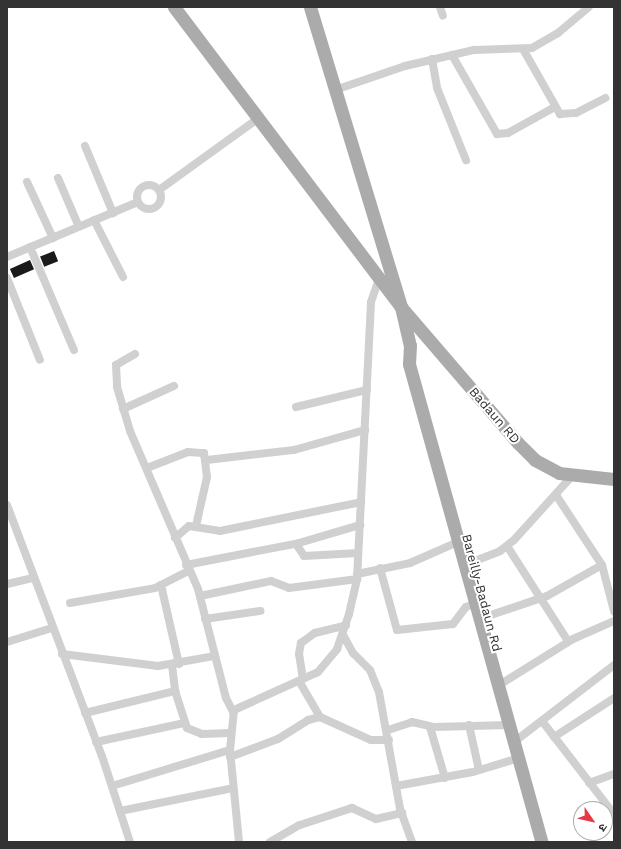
<!DOCTYPE html>
<html>
<head>
<meta charset="utf-8">
<style>
	body { margin:0 }
	#map { position:relative; width:621px; height:849px; overflow:hidden; background:#fff; font-family:"Work Sans","Noto Sans Devanagari",sans-serif }
	div>[style] { position:absolute }
	.building>* { inset:0; background:#1a1a1a; transform-origin:0 0 }
	.street>* { height:8px; margin:-4px; padding:0 4px; transform-origin:4px; border-radius:4px; background:#d0d0d0 }
	.street>.ring { margin:-4px; padding:0; box-sizing:content-box; background:none; border:8px solid #d0d0d0; border-radius:50% }
	.primary>* { height:13px; margin:-6.5px; padding:0 6.5px; transform-origin:6.5px; border-radius:6.5px; background:#ababab }
	span { translate:-50% -50%; white-space:nowrap; text-align:center; line-height:1.15; -webkit-text-stroke:4px #fff; paint-order:stroke }
	.street-label { font-size:13px; color:#333 }
	.frame { position:absolute; inset:0; border:8px solid #333; pointer-events:none }
	.north { position:absolute; left:573px; top:801px; width:40px; height:40px; box-sizing:border-box; background:#fff; border:1px solid #adadad; border-radius:50%; rotate:124deg; font-size:11px; font-weight:700; line-height:16px; text-align:center; color:#333 }
	.north::after { content:''; display:block; margin:auto; width:14px; height:18px; background:#e63946; clip-path:polygon(50% 0,100% 100%,50% 72%,0 100%) }
</style>
</head>
<body>
<div id="map">
	<div class="building">
		<div style="left:54px;top:251px;width:11px;height:15px;rotate:68deg"></div>
		<div style="left:30px;top:260px;width:10px;height:22px;rotate:66deg"></div>
	</div>
	<div class="street">
		<div style="left:440px;top:7px;width:9px;rotate:72deg"></div>
		<div style="left:523px;top:49px;width:75px;rotate:60.4deg"></div>
		<div style="left:560px;top:114px;width:16px;rotate:-4deg"></div>
		<div style="left:576px;top:113px;width:33px;rotate:-27deg"></div>
		<div style="left:452px;top:55px;width:91px;rotate:60.3deg"></div>
		<div style="left:497px;top:134px;width:11px;rotate:-5deg"></div>
		<div style="left:508px;top:133px;width:54px;rotate:-29deg"></div>
		<div style="left:432px;top:59px;width:29px;rotate:80deg"></div>
		<div style="left:437px;top:88px;width:78px;rotate:68.1deg"></div>
		<div style="left:335px;top:90px;width:74px;rotate:-18.9deg"></div>
		<div style="left:405px;top:66px;width:71px;rotate:-13.1deg"></div>
		<div style="left:474px;top:50px;width:58px;rotate:-2deg"></div>
		<div style="left:532px;top:48px;width:30px;rotate:-30deg"></div>
		<div style="left:558px;top:33px;width:40px;rotate:-40deg"></div>
		<div style="left:85px;top:146px;width:73px;rotate:67.3deg"></div>
		<div style="left:58px;top:178px;width:53px;rotate:66.8deg"></div>
		<div style="left:27px;top:182px;width:62px;rotate:65.1deg"></div>
		<div class="ring" style="left:137px;top:185px;width:16px;height:16px"></div>
		<div style="left:159px;top:190px;width:123px;rotate:-35.8deg"></div>
		<div style="left:94px;top:220px;width:64px;rotate:63deg"></div>
		<div style="left:30px;top:247px;width:112px;rotate:66.9deg"></div>
		<div style="left:7px;top:257px;width:142px;rotate:-22.8deg"></div>
		<div style="left:7px;top:278px;width:88px;rotate:68.1deg"></div>
		<div style="left:135px;top:354px;width:22px;rotate:150deg"></div>
		<div style="left:116px;top:365px;width:22px;rotate:87deg"></div>
		<div style="left:117px;top:387px;width:46px;rotate:73.5deg"></div>
		<div style="left:130px;top:431px;width:172px;rotate:66.7deg"></div>
		<div style="left:198px;top:589px;width:113px;rotate:75.6deg"></div>
		<div style="left:226px;top:698px;width:16px;rotate:63deg"></div>
		<div style="left:296px;top:407px;width:73px;rotate:-13.5deg"></div>
		<div style="left:123px;top:409px;width:56px;rotate:-24.3deg"></div>
		<div style="left:207px;top:460px;width:88px;rotate:-6.6deg"></div>
		<div style="left:294px;top:450px;width:74px;rotate:-15.7deg"></div>
		<div style="left:147px;top:468px;width:44px;rotate:-21.3deg"></div>
		<div style="left:188px;top:452px;width:16px;rotate:4deg"></div>
		<div style="left:204px;top:453px;width:24px;rotate:83deg"></div>
		<div style="left:207px;top:477px;width:50px;rotate:102.7deg"></div>
		<div style="left:556px;top:495px;width:84px;rotate:56.7deg"></div>
		<div style="left:602px;top:565px;width:48px;rotate:75.4deg"></div>
		<div style="left:7px;top:505px;width:268px;rotate:69.3deg"></div>
		<div style="left:102px;top:756px;width:90px;rotate:72deg"></div>
		<div style="left:175px;top:538px;width:18px;rotate:-41deg"></div>
		<div style="left:189px;top:526px;width:31px;rotate:9deg"></div>
		<div style="left:220px;top:531px;width:144px;rotate:-11.6deg"></div>
		<div style="left:296px;top:544px;width:14px;rotate:56deg"></div>
		<div style="left:304px;top:556px;width:54px;rotate:-3.2deg"></div>
		<div style="left:507px;top:546px;width:113px;rotate:57.3deg"></div>
		<div style="left:472px;top:562px;width:30px;rotate:-21deg"></div>
		<div style="left:500px;top:551px;width:18px;rotate:-38deg"></div>
		<div style="left:514px;top:540px;width:86px;rotate:-47.8deg"></div>
		<div style="left:186px;top:565px;width:115px;rotate:-11deg"></div>
		<div style="left:299px;top:543px;width:64px;rotate:-16.4deg"></div>
		<div style="left:380px;top:568px;width:64px;rotate:74.7deg"></div>
		<div style="left:397px;top:630px;width:56px;rotate:-6.1deg"></div>
		<div style="left:453px;top:624px;width:21px;rotate:-53deg"></div>
		<div style="left:466px;top:607px;width:12px;rotate:-20deg"></div>
		<div style="left:357px;top:574px;width:54px;rotate:-11.7deg"></div>
		<div style="left:410px;top:563px;width:55px;rotate:-23.7deg"></div>
		<div style="left:7px;top:584px;width:28px;rotate:-13deg"></div>
		<div style="left:161px;top:585px;width:81px;rotate:77.2deg"></div>
		<div style="left:200px;top:596px;width:73px;rotate:-11.9deg"></div>
		<div style="left:271px;top:581px;width:19px;rotate:21deg"></div>
		<div style="left:289px;top:588px;width:69px;rotate:-7.5deg"></div>
		<div style="left:70px;top:603px;width:86px;rotate:-10deg"></div>
		<div style="left:155px;top:588px;width:38px;rotate:-27deg"></div>
		<div style="left:488px;top:616px;width:62px;rotate:-18.7deg"></div>
		<div style="left:547px;top:596px;width:63px;rotate:-29.4deg"></div>
		<div style="left:205px;top:619px;width:56px;rotate:-8.3deg"></div>
		<div style="left:343px;top:635px;width:21px;rotate:61deg"></div>
		<div style="left:353px;top:653px;width:24px;rotate:45deg"></div>
		<div style="left:370px;top:670px;width:24px;rotate:68deg"></div>
		<div style="left:379px;top:692px;width:119px;rotate:79.8deg"></div>
		<div style="left:400px;top:809px;width:35px;rotate:70deg"></div>
		<div style="left:7px;top:642px;width:47px;rotate:-17.3deg"></div>
		<div style="left:62px;top:654px;width:97px;rotate:7.1deg"></div>
		<div style="left:158px;top:666px;width:58px;rotate:-10deg"></div>
		<div style="left:172px;top:665px;width:26px;rotate:83deg"></div>
		<div style="left:175px;top:691px;width:39px;rotate:72deg"></div>
		<div style="left:187px;top:728px;width:16px;rotate:22deg"></div>
		<div style="left:202px;top:734px;width:28px;rotate:-2deg"></div>
		<div style="left:303px;top:679px;width:25px;rotate:-99deg"></div>
		<div style="left:299px;top:654px;width:11px;rotate:-80deg"></div>
		<div style="left:301px;top:643px;width:17px;rotate:-36deg"></div>
		<div style="left:315px;top:633px;width:32px;rotate:-14deg"></div>
		<div style="left:299px;top:681px;width:42px;rotate:59.7deg"></div>
		<div style="left:504px;top:682px;width:81px;rotate:-31.9deg"></div>
		<div style="left:573px;top:639px;width:45px;rotate:-23.7deg"></div>
		<div style="left:85px;top:713px;width:93px;rotate:-13.7deg"></div>
		<div style="left:542px;top:721px;width:118px;rotate:52.3deg"></div>
		<div style="left:469px;top:725px;width:46px;rotate:77.5deg"></div>
		<div style="left:430px;top:727px;width:53px;rotate:73.6deg"></div>
		<div style="left:388px;top:730px;width:25px;rotate:-18deg"></div>
		<div style="left:412px;top:722px;width:22px;rotate:13deg"></div>
		<div style="left:433px;top:727px;width:77px;rotate:-1.5deg"></div>
		<div style="left:554px;top:737px;width:72px;rotate:-33deg"></div>
		<div style="left:96px;top:742px;width:91px;rotate:-12.1deg"></div>
		<div style="left:514px;top:742px;width:126px;rotate:-37.6deg"></div>
		<div style="left:230px;top:757px;width:51px;rotate:-20.6deg"></div>
		<div style="left:278px;top:739px;width:36px;rotate:-32deg"></div>
		<div style="left:308px;top:720px;width:12px;rotate:-14deg"></div>
		<div style="left:320px;top:717px;width:56px;rotate:24.3deg"></div>
		<div style="left:371px;top:740px;width:18px"></div>
		<div style="left:589px;top:783px;width:27px;rotate:-20deg"></div>
		<div style="left:112px;top:786px;width:123px;rotate:-17deg"></div>
		<div style="left:396px;top:786px;width:78px;rotate:-10.3deg"></div>
		<div style="left:473px;top:772px;width:48px;rotate:-16.9deg"></div>
		<div style="left:120px;top:811px;width:115px;rotate:-11.5deg"></div>
		<div style="left:239px;top:842px;width:92px;rotate:-95.6deg"></div>
		<div style="left:230px;top:750px;width:40px;rotate:-84.3deg"></div>
		<div style="left:234px;top:710px;width:92px;rotate:-24.3deg"></div>
		<div style="left:318px;top:672px;width:30px;rotate:-50deg"></div>
		<div style="left:337px;top:649px;width:37px;rotate:-71deg"></div>
		<div style="left:349px;top:614px;width:36px;rotate:-77deg"></div>
		<div style="left:357px;top:579px;width:277px;rotate:-87.1deg"></div>
		<div style="left:371px;top:302px;width:24px;rotate:-71deg"></div>
		<div style="left:270px;top:842px;width:34px;rotate:-30deg"></div>
		<div style="left:300px;top:825px;width:55px;rotate:-18.1deg"></div>
		<div style="left:352px;top:808px;width:26px;rotate:25deg"></div>
		<div style="left:376px;top:819px;width:27px;rotate:-13deg"></div>
	</div>
	<div class="primary">
		<div style="left:174px;top:7px;width:376px;rotate:52.9deg"></div>
		<div style="left:401px;top:307px;width:179px;rotate:49.3deg"></div>
		<div style="left:518px;top:443px;width:24px;rotate:45deg"></div>
		<div style="left:535px;top:460px;width:27px;rotate:28deg"></div>
		<div style="left:559px;top:473px;width:55px;rotate:6.2deg"></div>
		<div style="left:310px;top:7px;width:313px;rotate:73.1deg"></div>
		<div style="left:401px;top:307px;width:39px;rotate:77deg"></div>
		<div style="left:410px;top:345px;width:19px;rotate:93deg"></div>
		<div style="left:409px;top:364px;width:496px;rotate:74.5deg"></div>
	</div>
	<div class="street-label">
		<span style="left:494px;top:416px;rotate:49deg">Badaun RD</span>
		<span style="left:481px;top:593px;rotate:75deg">Bareilly-Badaun Rd</span>
	</div>
	<div class="frame"></div>
	<div class="north">उ</div>
</div>
</body>
</html>
